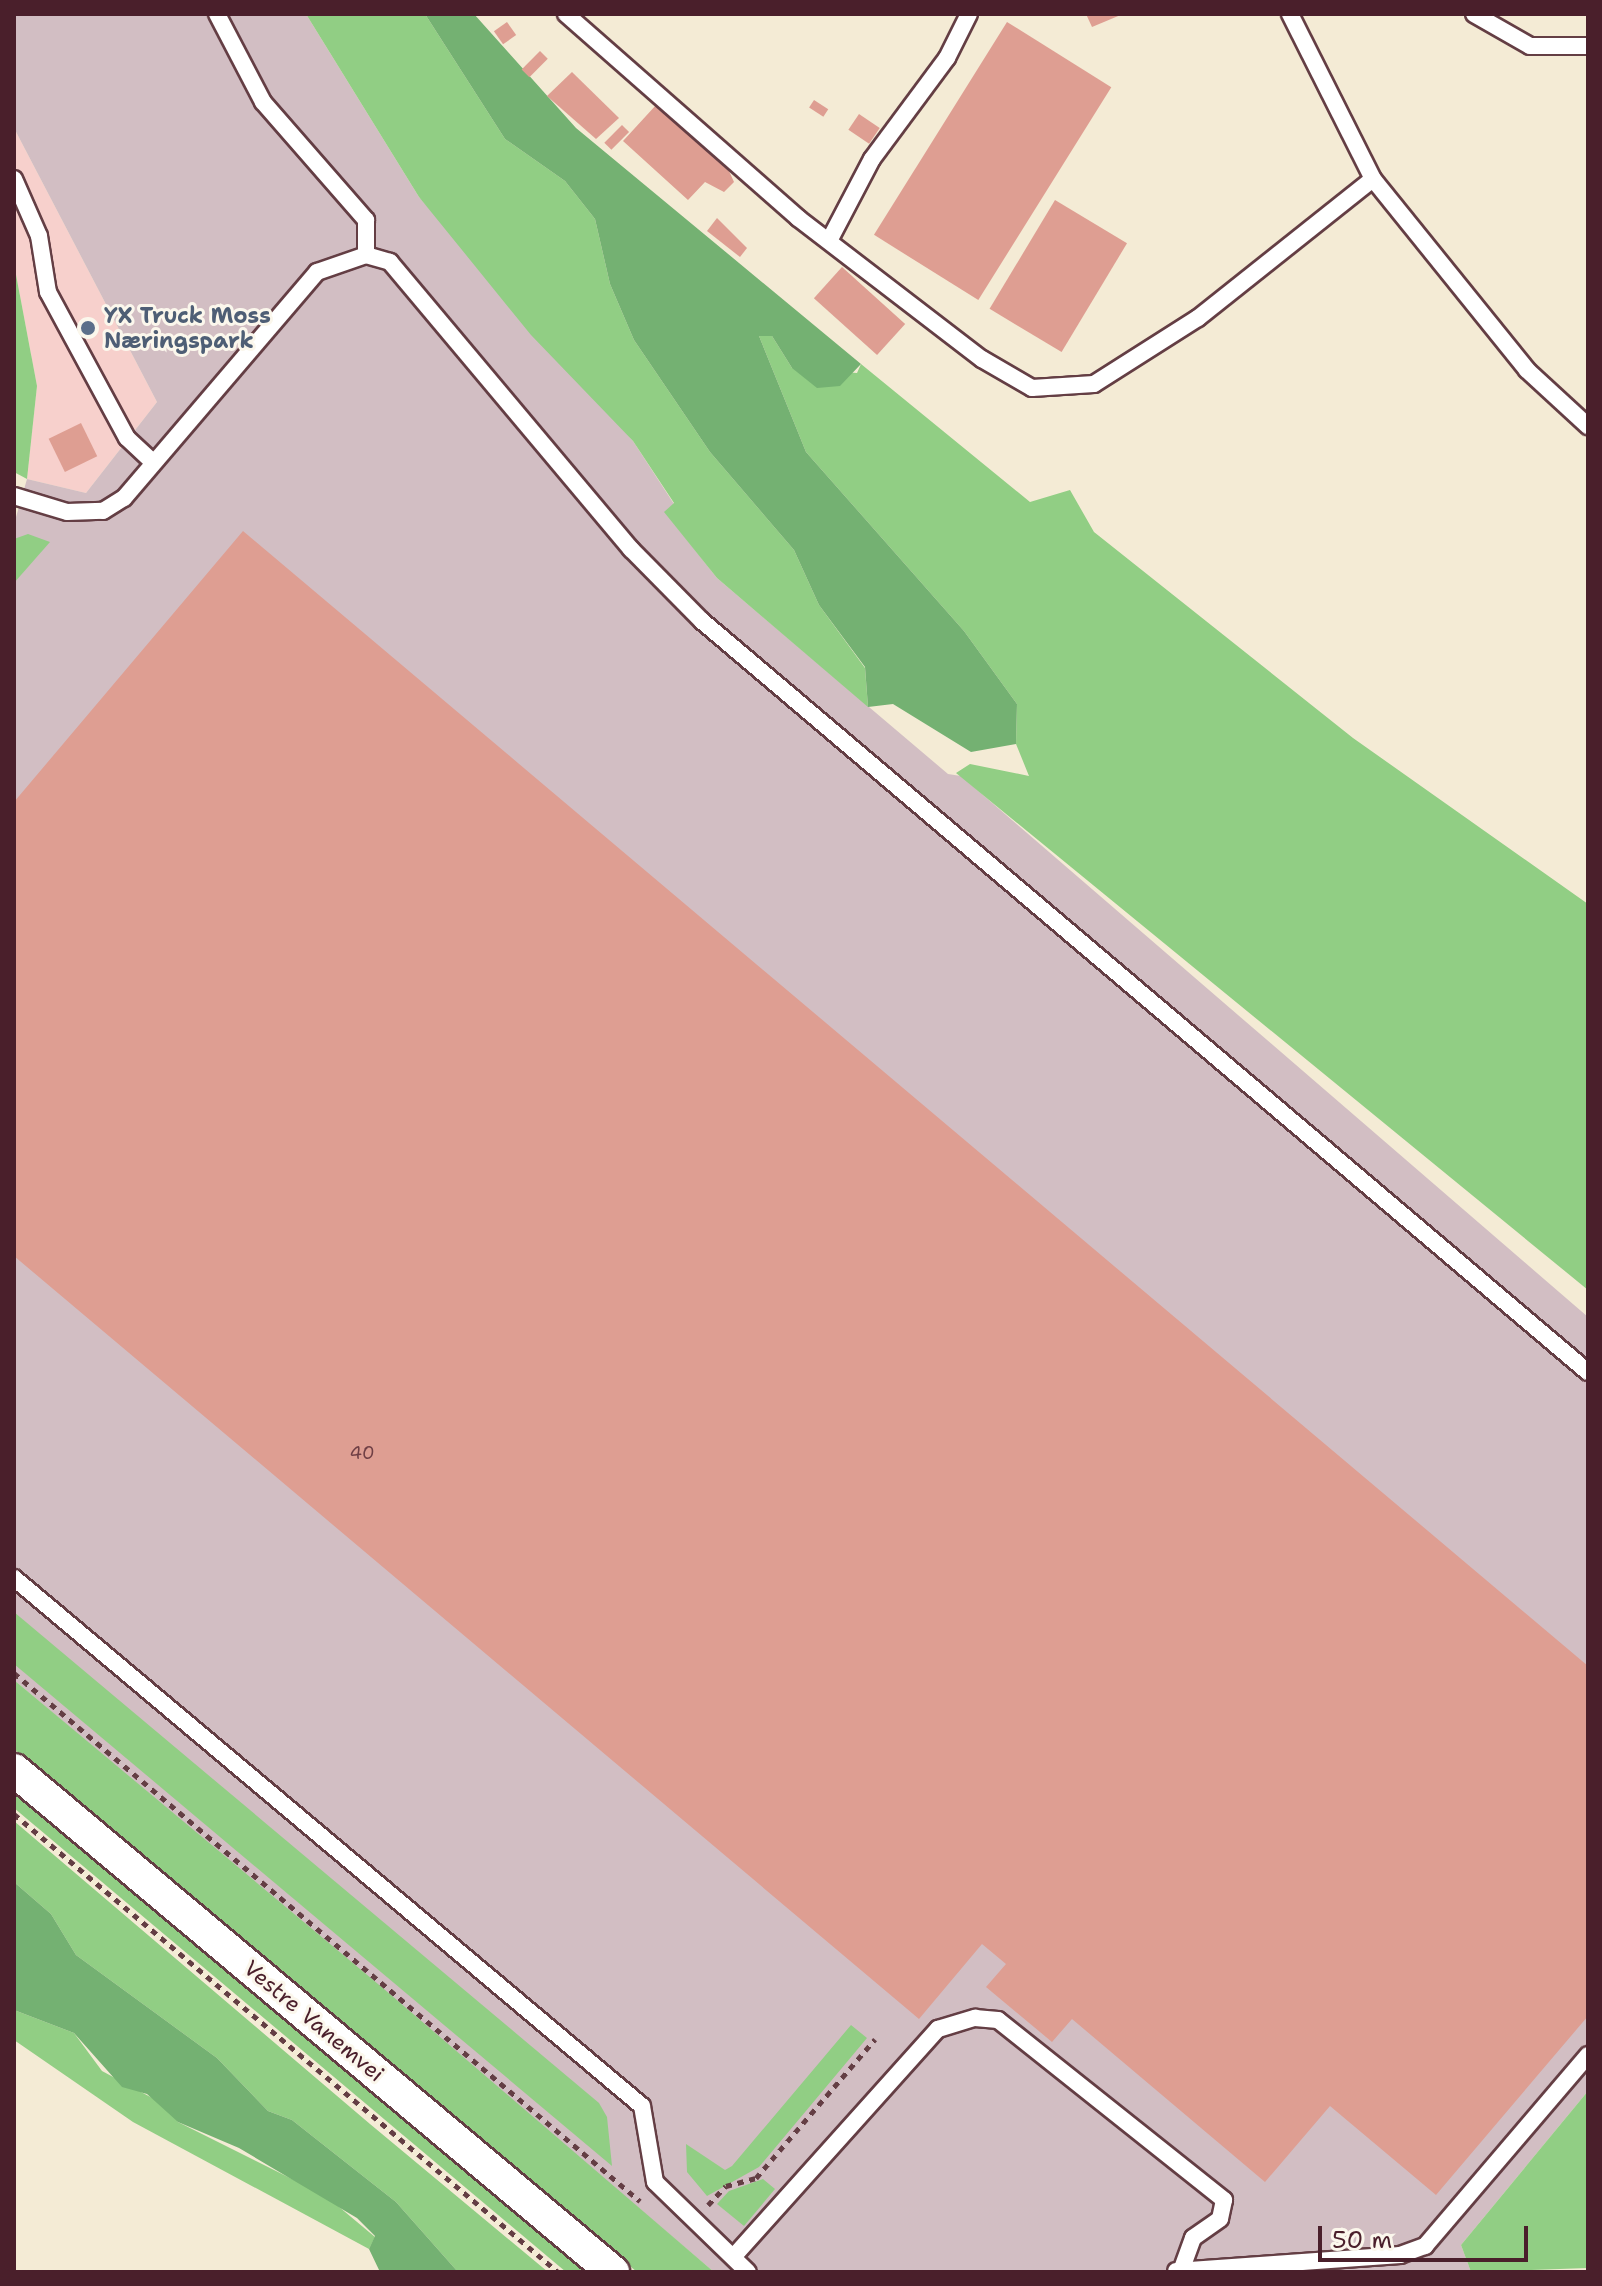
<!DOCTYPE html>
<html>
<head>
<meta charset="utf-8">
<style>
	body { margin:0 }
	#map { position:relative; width:1602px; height:2286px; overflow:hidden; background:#f4ebd5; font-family:"Shantell Sans",sans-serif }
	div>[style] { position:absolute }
	.built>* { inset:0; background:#f7d0cc }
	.industrial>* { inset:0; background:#d2bec3 }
	.green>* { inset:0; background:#91ce84 }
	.forest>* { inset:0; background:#74b172 }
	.building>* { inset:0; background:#de9e92; transform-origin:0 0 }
	.path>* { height:5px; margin-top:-2.5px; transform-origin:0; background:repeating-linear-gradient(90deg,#643e44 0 6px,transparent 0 12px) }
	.roads { filter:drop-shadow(2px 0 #643e44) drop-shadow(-2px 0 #643e44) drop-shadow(0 2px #643e44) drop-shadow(0 -2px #643e44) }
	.lane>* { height:16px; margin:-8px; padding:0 8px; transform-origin:8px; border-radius:8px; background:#fff }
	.street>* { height:32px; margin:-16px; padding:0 16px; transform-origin:16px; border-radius:16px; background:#fff }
	.dots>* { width:22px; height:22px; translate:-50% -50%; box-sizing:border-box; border:4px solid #fbf7ec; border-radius:50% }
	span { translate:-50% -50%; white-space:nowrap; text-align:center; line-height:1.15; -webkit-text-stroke:6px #fbf7ec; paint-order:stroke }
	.number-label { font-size:18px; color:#6f3f45 }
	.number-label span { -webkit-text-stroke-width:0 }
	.service-label { font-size:22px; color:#4e5e75; font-weight:700 }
	.left { translate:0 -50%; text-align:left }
	.street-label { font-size:22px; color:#4a1f2b }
	.frame { position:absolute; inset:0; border:16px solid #4a1f2b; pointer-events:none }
	.scale { position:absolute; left:1318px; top:2226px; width:210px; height:36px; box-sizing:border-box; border:4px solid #4a1f2b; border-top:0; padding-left:10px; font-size:24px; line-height:28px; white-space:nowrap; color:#4a1f2b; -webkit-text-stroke:6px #fbf7ec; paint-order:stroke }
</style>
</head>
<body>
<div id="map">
	<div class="built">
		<div style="clip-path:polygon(14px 128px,157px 402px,86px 493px,27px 479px,37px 386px,14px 264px)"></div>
	</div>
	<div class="industrial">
		<div style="clip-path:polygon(14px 14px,306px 14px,419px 197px,633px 441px,674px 504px,665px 512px,717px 578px,948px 774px,961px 776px,1588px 1317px,1588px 2091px,1461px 2245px,1471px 2272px,714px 2272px,14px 1680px,14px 524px,27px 479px,86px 493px,157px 402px,14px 128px)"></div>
	</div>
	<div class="green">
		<div style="clip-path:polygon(306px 14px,425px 14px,505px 139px,565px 181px,595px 219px,610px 284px,634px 340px,710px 452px,794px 550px,819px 605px,865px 668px,868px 707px,717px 578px,664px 512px,674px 503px,633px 441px,531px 335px,419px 197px)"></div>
		<div style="clip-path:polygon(14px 264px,37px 386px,27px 479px,14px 472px)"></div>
		<div style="clip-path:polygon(759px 336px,772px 336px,792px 368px,857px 373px,861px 364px,1030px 502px,1070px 490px,1094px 532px,1353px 738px,1588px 904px,1588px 1290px,956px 773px,970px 764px,1029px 776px,1016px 744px,1017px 704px,964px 631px,806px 452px)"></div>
		<div style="clip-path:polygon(28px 534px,50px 542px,14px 583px,14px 539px)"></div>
		<div style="clip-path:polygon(14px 1612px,599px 2103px,607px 2117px,612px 2166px,14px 1664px)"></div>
		<div style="clip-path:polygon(14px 1680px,384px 1989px,714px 2272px,637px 2272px,14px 1749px)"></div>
		<div style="clip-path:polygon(14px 1792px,260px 1997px,586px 2272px,566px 2272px,14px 1808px)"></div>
		<div style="clip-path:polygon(14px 1821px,370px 2124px,548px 2272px,458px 2272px,396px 2202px,292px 2120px,268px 2111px,217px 2058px,76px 1955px,51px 1914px,14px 1882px)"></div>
		<div style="clip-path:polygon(14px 2010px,74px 2033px,102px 2071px,169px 2107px,178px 2122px,326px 2196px,375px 2237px,369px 2249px,133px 2122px,14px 2040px)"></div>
		<div style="clip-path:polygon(851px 2025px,867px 2038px,759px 2167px,707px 2196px,687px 2172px,686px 2144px,725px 2170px,732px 2166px)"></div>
		<div style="clip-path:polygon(1588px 2091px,1588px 2268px,1471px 2272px,1461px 2245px)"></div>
		<div style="clip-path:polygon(763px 2179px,775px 2189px,744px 2226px,717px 2204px,729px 2191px)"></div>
	</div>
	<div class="forest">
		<div style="clip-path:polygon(425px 14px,474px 14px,576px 128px,861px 364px,840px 386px,817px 388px,792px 368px,772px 336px,759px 336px,806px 452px,964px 631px,1017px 704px,1016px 744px,971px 752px,893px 704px,868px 707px,865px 667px,819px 605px,794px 550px,710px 452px,634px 340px,610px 284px,595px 219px,565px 181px,505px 139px)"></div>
		<div style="clip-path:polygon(14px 1882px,51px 1914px,76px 1955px,217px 2058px,268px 2111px,292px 2120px,396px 2202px,458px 2272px,380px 2272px,369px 2249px,375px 2236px,357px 2218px,239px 2148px,178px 2122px,147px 2094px,122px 2087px,74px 2033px,14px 2010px)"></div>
	</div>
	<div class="building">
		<div style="clip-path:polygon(1086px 14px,1123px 14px,1092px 27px)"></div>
		<div style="left:507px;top:22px;width:16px;height:16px;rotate:55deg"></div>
		<div style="left:1007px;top:22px;width:123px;height:251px;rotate:32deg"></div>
		<div style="left:540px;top:51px;width:11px;height:26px;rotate:45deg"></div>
		<div style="clip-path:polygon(572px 72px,619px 118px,596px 139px,547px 96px)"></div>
		<div style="left:814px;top:100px;width:17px;height:9px;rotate:33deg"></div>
		<div style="clip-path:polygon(657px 104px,729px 171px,734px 182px,724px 192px,705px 182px,688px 200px,623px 141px)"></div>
		<div style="left:859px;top:114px;width:25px;height:19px;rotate:34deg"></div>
		<div style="left:622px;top:125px;width:10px;height:25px;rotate:45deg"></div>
		<div style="left:1055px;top:200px;width:84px;height:127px;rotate:31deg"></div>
		<div style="clip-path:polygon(717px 218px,747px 248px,740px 257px,707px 231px)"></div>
		<div style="left:842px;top:267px;width:85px;height:42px;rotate:42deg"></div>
		<div style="left:81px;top:423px;width:37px;height:36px;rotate:64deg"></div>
		<div style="clip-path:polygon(243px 531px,1588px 1666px,1588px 2016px,1436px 2195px,1330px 2106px,1265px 2182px,1072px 2019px,1052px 2042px,986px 1987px,1006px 1964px,982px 1944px,919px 2019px,14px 1256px,14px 802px)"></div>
	</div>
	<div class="path">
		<div style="left:14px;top:1673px;width:819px;rotate:40.15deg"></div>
		<div style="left:14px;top:1814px;width:711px;rotate:40.09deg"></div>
		<div style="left:708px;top:2205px;width:26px;rotate:-47deg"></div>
		<div style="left:726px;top:2186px;width:31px;rotate:-15deg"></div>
		<div style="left:756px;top:2178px;width:183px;rotate:-49.4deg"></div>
	</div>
	<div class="roads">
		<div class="lane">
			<div style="left:217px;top:14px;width:99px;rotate:62.4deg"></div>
			<div style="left:263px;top:102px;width:157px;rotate:48.9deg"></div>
			<div style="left:366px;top:220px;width:35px;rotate:90deg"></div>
			<div style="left:566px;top:14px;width:309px;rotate:41.3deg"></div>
			<div style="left:798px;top:218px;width:232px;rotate:37.5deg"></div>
			<div style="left:982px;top:359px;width:58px;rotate:30.1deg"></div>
			<div style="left:1032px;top:388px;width:62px;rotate:-3.7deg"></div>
			<div style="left:1094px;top:384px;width:123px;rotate:-32.4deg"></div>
			<div style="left:1198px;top:318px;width:223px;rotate:-38.5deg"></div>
			<div style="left:1290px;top:14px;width:185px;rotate:63.3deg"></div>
			<div style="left:1373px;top:179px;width:245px;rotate:51.1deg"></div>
			<div style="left:1527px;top:370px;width:83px;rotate:42.6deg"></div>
			<div style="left:1474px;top:14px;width:64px;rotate:29.7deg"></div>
			<div style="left:1530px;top:46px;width:58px"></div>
			<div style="left:14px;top:179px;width:62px;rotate:66.3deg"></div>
			<div style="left:39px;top:236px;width:57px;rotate:80.9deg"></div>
			<div style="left:48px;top:292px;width:166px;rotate:61.6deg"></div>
			<div style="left:127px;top:438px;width:35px;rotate:43deg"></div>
			<div style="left:830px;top:239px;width:90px;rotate:-62.3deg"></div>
			<div style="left:872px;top:159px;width:126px;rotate:-53.4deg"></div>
			<div style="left:947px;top:58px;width:49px;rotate:-63.4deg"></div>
			<div style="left:14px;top:496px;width:55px;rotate:16.8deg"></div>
			<div style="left:67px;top:512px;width:36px;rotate:-2deg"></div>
			<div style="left:103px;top:511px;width:25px;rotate:-32deg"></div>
			<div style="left:124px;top:498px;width:297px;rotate:-49.5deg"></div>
			<div style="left:317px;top:272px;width:52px;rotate:-19.1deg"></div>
			<div style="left:366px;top:255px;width:25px;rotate:16deg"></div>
			<div style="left:390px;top:262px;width:375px;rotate:50deg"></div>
			<div style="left:631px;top:549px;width:101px;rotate:45.4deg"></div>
			<div style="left:702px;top:621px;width:1161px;rotate:40.29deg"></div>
			<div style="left:14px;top:1578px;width:820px;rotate:40.06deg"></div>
			<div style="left:642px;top:2106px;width:77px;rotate:80.3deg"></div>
			<div style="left:655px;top:2182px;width:129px;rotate:44.1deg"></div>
			<div style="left:735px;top:2255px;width:304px;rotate:-48.1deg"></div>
			<div style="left:938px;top:2029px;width:39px;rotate:-17deg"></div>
			<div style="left:975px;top:2018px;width:23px;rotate:5deg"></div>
			<div style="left:998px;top:2020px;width:289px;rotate:38.5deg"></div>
			<div style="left:1224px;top:2200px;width:19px;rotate:102deg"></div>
			<div style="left:1220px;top:2219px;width:33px;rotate:145deg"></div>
			<div style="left:1193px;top:2238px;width:29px;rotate:110deg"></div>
			<div style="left:1176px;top:2271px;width:225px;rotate:-4.1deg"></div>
			<div style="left:1400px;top:2255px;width:27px;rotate:-20deg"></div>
			<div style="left:1425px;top:2246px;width:251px;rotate:-49.5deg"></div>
		</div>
		<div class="street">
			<div style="left:14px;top:1770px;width:782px;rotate:39.97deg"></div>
		</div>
	</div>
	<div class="dots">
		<div style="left:88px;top:328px;background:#5c6f8a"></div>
	</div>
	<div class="number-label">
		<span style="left:362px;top:1453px">40</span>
	</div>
	<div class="service-label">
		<span class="left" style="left:104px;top:328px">YX Truck Moss<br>Næringspark</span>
	</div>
	<div class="street-label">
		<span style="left:314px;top:2021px;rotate:40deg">Vestre Vanemvei</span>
	</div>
	<div class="frame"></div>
	<div class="scale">50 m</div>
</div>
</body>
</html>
